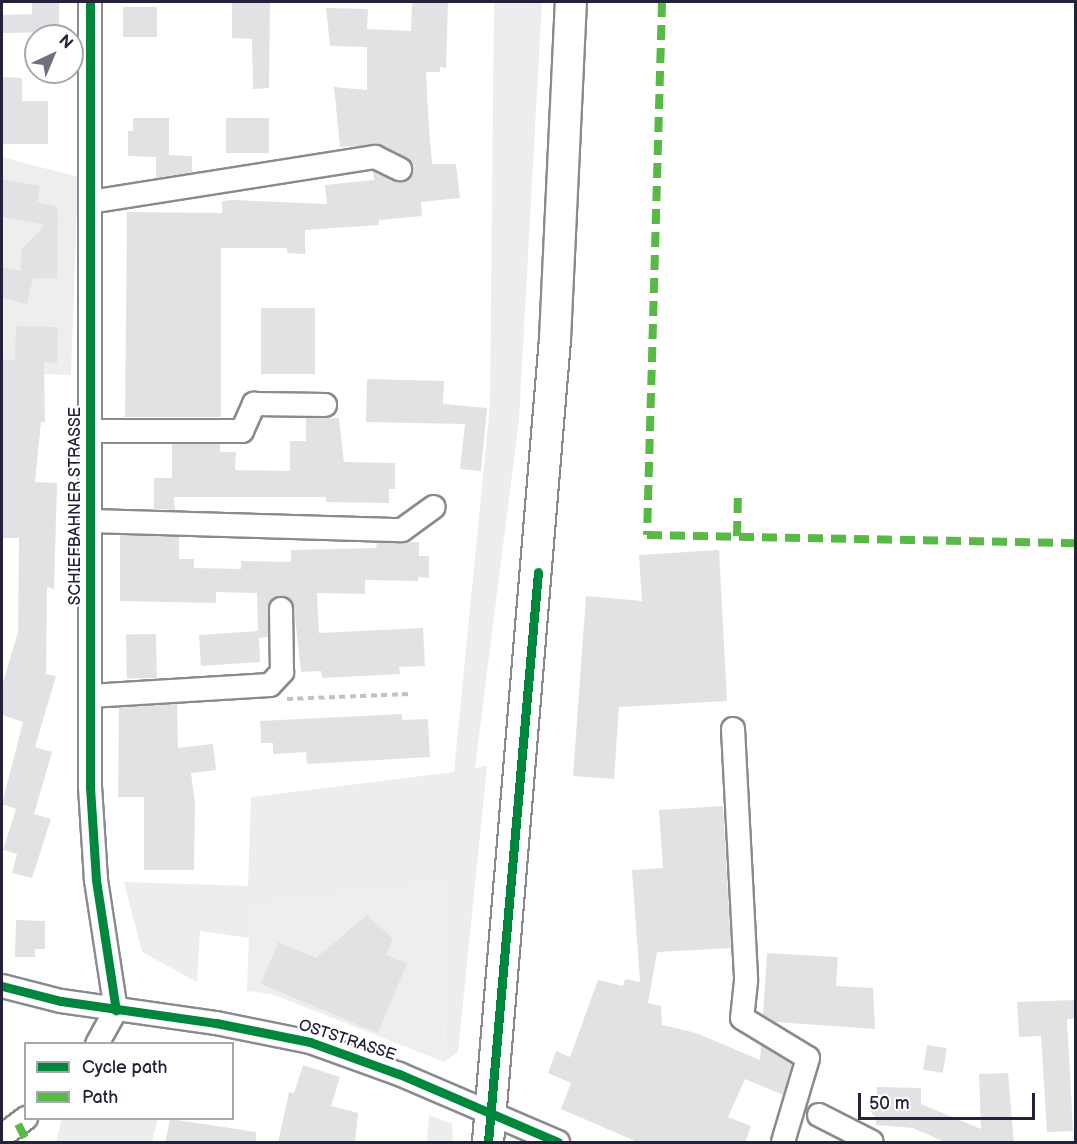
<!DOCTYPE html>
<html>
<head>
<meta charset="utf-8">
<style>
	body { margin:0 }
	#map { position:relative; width:1077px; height:1144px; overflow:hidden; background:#fff; font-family:"Balsamiq Sans",sans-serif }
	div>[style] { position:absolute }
	.built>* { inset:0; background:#eeeeef }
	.green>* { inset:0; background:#ededef }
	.building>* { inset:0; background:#e2e2e4; transform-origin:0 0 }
	.path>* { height:4px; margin-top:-2px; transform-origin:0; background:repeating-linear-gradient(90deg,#c2c2c4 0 6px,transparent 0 10.5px) }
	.roads { filter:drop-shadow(2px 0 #8a8a8f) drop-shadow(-2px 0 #8a8a8f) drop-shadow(0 2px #8a8a8f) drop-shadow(0 -2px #8a8a8f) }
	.minor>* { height:22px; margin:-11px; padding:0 11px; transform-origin:11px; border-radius:11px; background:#fff }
	.major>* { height:30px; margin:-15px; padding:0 15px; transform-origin:15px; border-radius:15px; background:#fff }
	.quiet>* { height:8px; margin-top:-4px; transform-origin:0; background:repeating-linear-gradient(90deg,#58b947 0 15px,transparent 0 23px) }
	.cycleway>* { height:9px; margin:-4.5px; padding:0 4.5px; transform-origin:4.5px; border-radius:4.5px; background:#00873e }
	span { translate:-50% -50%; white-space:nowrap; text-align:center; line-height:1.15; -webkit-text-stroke:4.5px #fff; paint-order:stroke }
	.street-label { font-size:16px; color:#22223b }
	.frame { position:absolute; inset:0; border:3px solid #22223b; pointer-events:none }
	.legend { position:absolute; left:24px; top:1042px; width:210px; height:78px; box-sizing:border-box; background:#fff; border:2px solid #a7a7b1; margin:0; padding:8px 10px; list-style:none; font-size:18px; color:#22223b }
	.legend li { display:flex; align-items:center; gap:12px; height:30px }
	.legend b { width:30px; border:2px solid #a7a7b1 }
	.north { position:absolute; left:24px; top:24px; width:60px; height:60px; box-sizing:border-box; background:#fff; border:2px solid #a7a7b1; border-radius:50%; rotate:44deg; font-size:16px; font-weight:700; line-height:24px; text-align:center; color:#22223b }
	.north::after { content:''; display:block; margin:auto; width:21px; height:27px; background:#6f6f80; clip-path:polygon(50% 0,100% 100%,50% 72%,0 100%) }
	.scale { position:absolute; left:858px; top:1093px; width:177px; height:27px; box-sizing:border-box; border:3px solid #22223b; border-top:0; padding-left:8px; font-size:18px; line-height:21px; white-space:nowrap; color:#22223b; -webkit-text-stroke:4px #fff; paint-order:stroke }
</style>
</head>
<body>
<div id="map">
	<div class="built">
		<div style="clip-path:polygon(2px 157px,78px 177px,71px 375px,2px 373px)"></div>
		<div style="clip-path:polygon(447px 882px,444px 1062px,272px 994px,247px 991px,250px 906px)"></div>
	</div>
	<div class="green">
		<div style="clip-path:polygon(494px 2px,542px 2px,519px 419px,475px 768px,487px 766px,458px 1052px,444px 1062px,447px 882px,250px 906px,249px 938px,200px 931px,197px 982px,142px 952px,124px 882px,248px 886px,251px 797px,454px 772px,490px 404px)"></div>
		<div style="clip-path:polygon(429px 1115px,452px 1124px,453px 1142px,427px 1142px)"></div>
		<div style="clip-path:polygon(62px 1119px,62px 1118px,158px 1119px,152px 1142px,56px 1142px)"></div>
	</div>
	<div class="building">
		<div style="clip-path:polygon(32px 2px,59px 2px,59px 32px,2px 33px,2px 15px,32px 14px)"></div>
		<div style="clip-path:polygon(412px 2px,448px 2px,446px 68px,440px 67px,440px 72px,426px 72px,429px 128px,432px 164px,456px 164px,460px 198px,421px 202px,422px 216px,379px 220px,379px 225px,305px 230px,305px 254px,287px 253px,287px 248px,221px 248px,221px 417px,125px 417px,127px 212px,222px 213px,222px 201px,233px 200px,327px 204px,325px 185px,374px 180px,373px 171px,395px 181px,408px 180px,413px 169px,411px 161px,381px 145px,340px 147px,334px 87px,367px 90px,367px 47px,330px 46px,326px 8px,368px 9px,367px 29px,411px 31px)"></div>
		<div style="clip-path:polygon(232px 3px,270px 3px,269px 88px,253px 89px,252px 39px,232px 38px)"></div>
		<div style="left:123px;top:7px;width:34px;height:30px"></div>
		<div style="clip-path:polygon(2px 77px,22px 78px,22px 101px,48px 101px,48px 144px,3px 144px)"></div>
		<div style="clip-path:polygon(133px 118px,169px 118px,169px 155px,192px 156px,192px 172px,156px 178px,156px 157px,128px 156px,128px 131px,133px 131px)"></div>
		<div style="left:226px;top:118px;width:43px;height:35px"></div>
		<div style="clip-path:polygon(2px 179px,40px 186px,37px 202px,55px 206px,58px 211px,57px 278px,33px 278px,27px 304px,2px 298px,2px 267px,21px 271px,21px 250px,45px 225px,2px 217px)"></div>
		<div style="left:261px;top:308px;width:54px;height:66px"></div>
		<div style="clip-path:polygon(16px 326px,58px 327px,57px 363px,44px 362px,45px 422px,41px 422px,35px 482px,57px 483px,54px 589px,47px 587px,46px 674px,56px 676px,35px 747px,52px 752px,34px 814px,51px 819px,32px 878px,12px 873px,17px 854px,3px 850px,16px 809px,2px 804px,23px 722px,2px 715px,2px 686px,18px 632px,19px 538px,2px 538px,2px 360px,15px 360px)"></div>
		<div style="clip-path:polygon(367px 379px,444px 381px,443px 404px,487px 408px,481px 471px,460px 469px,465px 424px,366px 422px)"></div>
		<div style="clip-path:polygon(306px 418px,339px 418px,344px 462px,395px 463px,395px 489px,389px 489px,389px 503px,326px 502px,326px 497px,174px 497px,175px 510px,154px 509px,154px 478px,172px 478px,172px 444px,220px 444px,220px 452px,236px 452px,235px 470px,290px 471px,290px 441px,306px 441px)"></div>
		<div style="clip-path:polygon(120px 535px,179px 537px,179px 559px,194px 559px,194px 568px,241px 569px,241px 561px,291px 562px,291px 550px,376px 548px,377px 543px,419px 542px,419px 556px,429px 556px,429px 578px,418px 577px,418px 581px,365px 580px,365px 594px,317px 593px,319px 633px,423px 628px,425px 666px,399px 667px,400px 674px,322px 678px,321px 671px,301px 672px,294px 608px,292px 602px,281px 596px,269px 603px,268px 637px,259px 638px,260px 662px,201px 666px,199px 635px,258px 631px,257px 593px,216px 592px,216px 603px,120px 601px)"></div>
		<div style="clip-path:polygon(719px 550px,727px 701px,619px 707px,614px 779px,573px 776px,586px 596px,642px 601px,639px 555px)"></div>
		<div style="left:156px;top:634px;width:44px;height:30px;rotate:89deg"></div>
		<div style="clip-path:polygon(177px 704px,178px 748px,213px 744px,216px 770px,191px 773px,195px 803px,194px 870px,144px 870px,144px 797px,118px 797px,119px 708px)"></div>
		<div style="clip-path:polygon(402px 714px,402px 720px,428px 719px,430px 757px,307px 764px,306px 752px,273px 754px,273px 743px,261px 743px,260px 721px)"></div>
		<div style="clip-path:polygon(723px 806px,731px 948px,657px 952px,648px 1003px,661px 1006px,662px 1025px,696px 1033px,760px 1060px,761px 1045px,792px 1064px,783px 1095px,745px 1079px,728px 1117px,751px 1126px,745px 1143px,640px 1143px,561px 1109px,571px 1083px,548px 1073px,556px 1051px,570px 1057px,598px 980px,623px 986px,625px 979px,640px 982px,632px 870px,663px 868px,659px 810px)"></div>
		<div style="clip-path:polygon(367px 915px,393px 939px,386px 955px,407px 963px,378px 1033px,261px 984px,278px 942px,316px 958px)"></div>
		<div style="clip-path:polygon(16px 920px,45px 921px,45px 949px,35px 949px,35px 957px,15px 957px)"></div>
		<div style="clip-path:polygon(767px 953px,838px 957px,836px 986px,873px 988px,875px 1029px,775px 1022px,763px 1015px)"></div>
		<div style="clip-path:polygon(1076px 1000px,1076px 1019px,1067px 1019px,1073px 1131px,1047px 1132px,1041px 1036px,1019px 1037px,1017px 1002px)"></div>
		<div style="left:927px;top:1045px;width:20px;height:25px;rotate:9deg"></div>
		<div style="clip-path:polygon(303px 1065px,340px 1077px,331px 1106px,358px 1113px,355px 1143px,278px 1143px,289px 1092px,294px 1093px)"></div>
		<div style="clip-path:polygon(1008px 1073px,1014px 1143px,947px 1143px,913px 1128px,876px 1125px,876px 1118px,869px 1110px,876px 1104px,877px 1087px,921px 1088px,921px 1104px,981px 1129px,979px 1074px)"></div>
		<div style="clip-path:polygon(170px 1119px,256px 1132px,256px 1143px,165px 1143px)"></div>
	</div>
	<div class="path">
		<div style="left:287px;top:699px;width:122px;rotate:-2.3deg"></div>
	</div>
	<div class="roads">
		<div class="minor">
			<div style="left:90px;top:2px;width:785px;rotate:90deg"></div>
			<div style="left:90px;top:787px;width:93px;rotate:86.3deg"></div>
			<div style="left:96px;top:880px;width:132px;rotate:81.3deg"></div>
			<div style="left:90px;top:202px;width:289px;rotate:-9deg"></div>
			<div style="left:375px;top:157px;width:28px;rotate:26deg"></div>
			<div style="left:91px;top:431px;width:151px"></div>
			<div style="left:242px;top:431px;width:30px;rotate:-66deg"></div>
			<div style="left:254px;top:404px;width:71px;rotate:0.8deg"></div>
			<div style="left:91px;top:521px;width:311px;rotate:1.7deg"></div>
			<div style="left:402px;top:530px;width:39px;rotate:-36deg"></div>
			<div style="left:90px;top:696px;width:180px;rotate:-3.5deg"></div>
			<div style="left:270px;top:685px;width:18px;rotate:-47deg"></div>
			<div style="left:282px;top:672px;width:63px;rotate:-90.9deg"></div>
			<div style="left:733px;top:729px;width:252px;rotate:87deg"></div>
			<div style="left:746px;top:981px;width:37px;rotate:96deg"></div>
			<div style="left:742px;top:1018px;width:77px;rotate:31.2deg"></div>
			<div style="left:808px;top:1058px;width:88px;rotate:106.6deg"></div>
			<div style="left:2px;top:986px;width:61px;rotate:14.3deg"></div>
			<div style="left:61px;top:1001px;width:157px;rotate:8.1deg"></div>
			<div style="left:216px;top:1023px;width:96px;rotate:11.4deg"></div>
			<div style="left:310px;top:1042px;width:95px;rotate:19.8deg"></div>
			<div style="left:399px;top:1074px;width:173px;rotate:23.2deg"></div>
			<div style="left:97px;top:1044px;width:39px;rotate:-61deg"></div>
			<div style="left:819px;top:1115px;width:59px;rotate:27deg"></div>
			<div style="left:2px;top:1136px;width:30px;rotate:-37deg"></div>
		</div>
		<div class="major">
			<div style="left:488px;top:1142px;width:806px;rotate:-85.23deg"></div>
			<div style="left:555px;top:339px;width:337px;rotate:-87.3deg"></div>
		</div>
	</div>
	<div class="quiet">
		<div style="left:662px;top:2px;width:533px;rotate:91.61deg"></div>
		<div style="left:647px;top:535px;width:429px;rotate:1.1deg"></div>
		<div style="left:737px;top:536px;width:43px;rotate:-88.7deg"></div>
		<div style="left:18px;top:1124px;width:20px;rotate:63deg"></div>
	</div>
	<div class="cycleway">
		<div style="left:90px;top:2px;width:785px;rotate:90deg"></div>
		<div style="left:90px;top:787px;width:93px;rotate:86.3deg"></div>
		<div style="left:96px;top:880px;width:132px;rotate:81.3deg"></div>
		<div style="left:2px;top:986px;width:61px;rotate:14.3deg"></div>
		<div style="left:61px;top:1001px;width:157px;rotate:8.1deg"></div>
		<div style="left:216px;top:1023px;width:96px;rotate:11.4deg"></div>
		<div style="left:310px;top:1042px;width:95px;rotate:19.8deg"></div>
		<div style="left:399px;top:1074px;width:173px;rotate:23.2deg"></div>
		<div style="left:488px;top:1142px;width:572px;rotate:-84.99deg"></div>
	</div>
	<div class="street-label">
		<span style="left:76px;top:506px;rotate:-90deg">SCHIEFBAHNER STRASSE</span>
		<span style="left:347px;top:1041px;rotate:18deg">OSTSTRASSE</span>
	</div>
	<div class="frame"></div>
	<ul class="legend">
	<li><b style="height:8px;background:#00873e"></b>Cycle path</li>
	<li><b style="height:8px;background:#58b947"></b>Path</li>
	</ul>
	<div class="north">N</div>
	<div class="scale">50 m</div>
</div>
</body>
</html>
